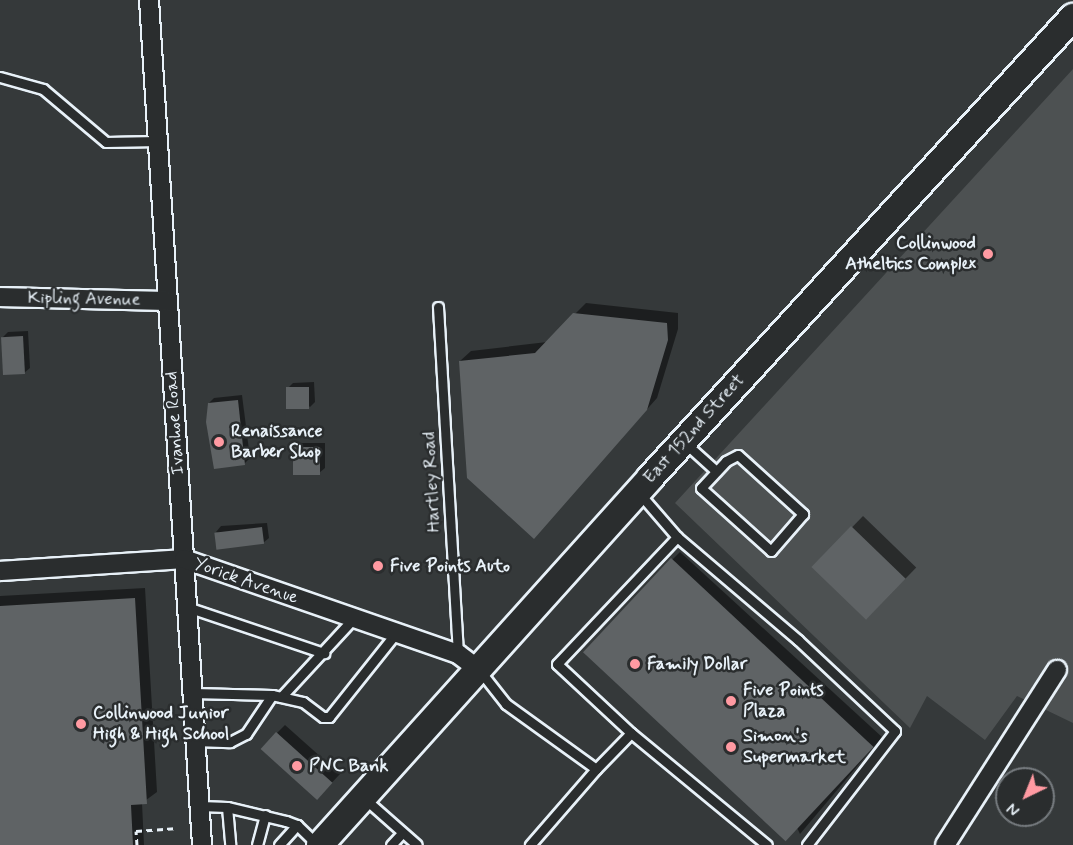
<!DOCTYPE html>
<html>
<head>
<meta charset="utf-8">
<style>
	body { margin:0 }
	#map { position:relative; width:1073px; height:845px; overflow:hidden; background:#35393a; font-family:Mynerve,sans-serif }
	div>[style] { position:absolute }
	.green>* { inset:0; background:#4d5152 }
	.shadow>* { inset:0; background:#0007; transform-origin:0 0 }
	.building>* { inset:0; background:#5f6365; transform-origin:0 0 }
	.path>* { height:3px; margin-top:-1.5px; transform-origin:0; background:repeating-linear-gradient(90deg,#e8f1f8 0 6px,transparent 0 10.5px) }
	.roads { filter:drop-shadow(2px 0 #e8f1f8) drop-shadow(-2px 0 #e8f1f8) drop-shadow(0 2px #e8f1f8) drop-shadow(0 -2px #e8f1f8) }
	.lane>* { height:9px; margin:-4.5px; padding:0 4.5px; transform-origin:4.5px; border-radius:4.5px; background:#2a2d2e }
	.street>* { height:18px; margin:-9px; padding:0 9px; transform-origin:9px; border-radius:9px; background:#2a2d2e }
	.secondary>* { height:26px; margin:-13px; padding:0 13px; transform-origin:13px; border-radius:13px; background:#2a2d2e }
	.dots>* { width:16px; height:16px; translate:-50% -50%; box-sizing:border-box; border:3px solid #2a2d2e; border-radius:50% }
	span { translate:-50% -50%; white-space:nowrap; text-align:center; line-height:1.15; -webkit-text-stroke:5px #2a2d2e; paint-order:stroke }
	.poi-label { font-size:18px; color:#e8f1f8; font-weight:700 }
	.right { translate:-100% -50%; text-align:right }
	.left { translate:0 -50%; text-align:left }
	.street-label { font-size:18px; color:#e8f1f8 }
	.north { position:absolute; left:995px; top:767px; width:60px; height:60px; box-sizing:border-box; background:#2a2d2e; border:2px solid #767b7f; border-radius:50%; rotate:223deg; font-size:16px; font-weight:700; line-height:24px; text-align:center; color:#e8f1f8 }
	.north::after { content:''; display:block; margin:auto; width:21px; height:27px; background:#ff9aa2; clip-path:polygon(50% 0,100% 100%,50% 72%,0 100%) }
</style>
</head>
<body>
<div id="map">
	<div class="green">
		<div style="clip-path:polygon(1073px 69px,1073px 723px,1017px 696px,985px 740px,927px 696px,910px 728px,675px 503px)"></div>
	</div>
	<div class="shadow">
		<div style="clip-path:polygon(586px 303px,678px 313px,678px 329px,657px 398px,534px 537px,460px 361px,471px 351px,547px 342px)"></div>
		<div style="clip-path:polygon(28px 331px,30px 368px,24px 373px,2px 338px,8px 332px)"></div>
		<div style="clip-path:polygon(314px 382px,315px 402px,310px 407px,288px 388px,293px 383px)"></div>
		<div style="clip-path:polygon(242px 395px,250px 458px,244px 464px,209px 403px,214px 398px)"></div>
		<div style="clip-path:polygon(300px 443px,325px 443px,325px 468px,319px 473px,295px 448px)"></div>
		<div style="left:863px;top:516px;width:74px;height:71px;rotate:44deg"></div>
		<div style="clip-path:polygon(267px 523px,269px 538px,263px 543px,216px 532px,221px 526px)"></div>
		<div style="clip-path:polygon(680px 552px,882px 737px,800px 834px,672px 560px)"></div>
		<div style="clip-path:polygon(145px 588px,157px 792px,142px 803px,144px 845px,0 845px,0 596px)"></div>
		<div style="clip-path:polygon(285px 725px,340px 774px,325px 790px,277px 733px)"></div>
	</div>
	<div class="building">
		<div style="clip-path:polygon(573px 313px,667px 323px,668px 340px,647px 410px,534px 539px,467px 478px,459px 361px,535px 353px)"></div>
		<div style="left:23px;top:336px;width:38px;height:22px;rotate:87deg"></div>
		<div style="left:286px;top:387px;width:23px;height:22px"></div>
		<div style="clip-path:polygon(238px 400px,245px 465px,214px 469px,206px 422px,208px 403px)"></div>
		<div style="left:293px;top:447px;width:27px;height:28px"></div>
		<div style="left:851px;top:526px;width:76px;height:57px;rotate:44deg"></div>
		<div style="left:262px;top:527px;width:17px;height:48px;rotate:83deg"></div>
		<div style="left:671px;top:558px;width:277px;height:129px;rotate:43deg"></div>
		<div style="clip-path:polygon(135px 598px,147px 804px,131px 805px,133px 845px,0 845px,0 606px)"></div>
		<div style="left:276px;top:732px;width:76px;height:23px;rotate:42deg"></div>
	</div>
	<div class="path">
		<div style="left:137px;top:845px;width:14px;rotate:-94deg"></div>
		<div style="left:136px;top:831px;width:42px;rotate:-4.1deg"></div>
	</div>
	<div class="roads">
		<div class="lane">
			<div style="left:0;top:77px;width:45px;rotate:15.6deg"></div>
			<div style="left:43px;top:89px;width:82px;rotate:40.1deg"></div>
			<div style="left:106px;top:142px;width:52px;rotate:-1.1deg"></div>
			<div style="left:438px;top:307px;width:348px;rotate:86.7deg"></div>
			<div style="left:685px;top:443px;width:42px;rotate:42.1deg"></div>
			<div style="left:738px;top:455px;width:88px;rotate:42.2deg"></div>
			<div style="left:803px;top:514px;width:49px;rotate:130.9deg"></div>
			<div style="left:771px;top:551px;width:94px;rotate:-138deg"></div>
			<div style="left:701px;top:488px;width:37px;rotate:-47deg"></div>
			<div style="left:726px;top:461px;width:13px;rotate:-27deg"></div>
			<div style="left:677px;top:537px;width:159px;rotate:40.4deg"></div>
			<div style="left:798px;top:640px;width:133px;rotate:43.2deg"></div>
			<div style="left:895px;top:731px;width:144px;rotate:127.7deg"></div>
			<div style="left:187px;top:607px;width:145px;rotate:18.6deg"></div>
			<div style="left:480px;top:671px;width:42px;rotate:51.8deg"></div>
			<div style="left:506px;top:704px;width:111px;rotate:35.8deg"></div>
			<div style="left:596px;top:769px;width:101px;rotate:131deg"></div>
			<div style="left:193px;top:693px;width:79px;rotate:1.5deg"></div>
			<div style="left:281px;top:697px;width:108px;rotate:-47.3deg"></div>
			<div style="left:631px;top:733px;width:176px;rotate:39.5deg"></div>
			<div style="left:195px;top:741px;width:35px;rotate:2deg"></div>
			<div style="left:230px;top:742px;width:18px;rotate:-27deg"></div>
			<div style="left:246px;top:734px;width:47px;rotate:-56.3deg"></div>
			<div style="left:272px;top:695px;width:32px;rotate:13deg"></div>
			<div style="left:303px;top:702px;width:25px;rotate:37deg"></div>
			<div style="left:323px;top:717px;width:6px"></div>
			<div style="left:329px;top:717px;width:107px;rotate:-51.4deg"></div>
			<div style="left:596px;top:769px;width:50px;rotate:-45.8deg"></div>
			<div style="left:631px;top:733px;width:101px;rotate:-137deg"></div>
			<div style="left:557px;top:664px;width:175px;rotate:-46.6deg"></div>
			<div style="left:677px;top:537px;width:58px;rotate:-130.8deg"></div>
			<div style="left:365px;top:799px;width:69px;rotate:41.5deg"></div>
			<div style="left:200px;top:806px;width:27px;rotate:2deg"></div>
			<div style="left:227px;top:807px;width:61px;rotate:13.3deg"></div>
			<div style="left:286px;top:821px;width:12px;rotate:20deg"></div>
			<div style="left:297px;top:825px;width:29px;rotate:44deg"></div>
			<div style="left:227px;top:807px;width:38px;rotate:85deg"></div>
			<div style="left:257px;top:845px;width:31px;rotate:-75deg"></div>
			<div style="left:279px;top:845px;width:27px;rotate:-48deg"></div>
			<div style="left:391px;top:845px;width:16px;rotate:-47deg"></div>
		</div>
		<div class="street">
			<div style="left:149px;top:0;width:847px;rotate:86.41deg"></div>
			<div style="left:0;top:297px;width:168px;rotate:1.4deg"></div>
			<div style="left:0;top:571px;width:184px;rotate:-3.7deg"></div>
			<div style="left:184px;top:559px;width:290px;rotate:19.1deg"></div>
			<div style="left:458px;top:654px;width:25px;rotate:37deg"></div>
			<div style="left:945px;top:845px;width:208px;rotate:-57.4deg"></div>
		</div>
		<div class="secondary">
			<div style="left:320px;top:845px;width:494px;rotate:-48deg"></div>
			<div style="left:650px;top:478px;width:626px;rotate:-47.46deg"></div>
		</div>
	</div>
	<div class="dots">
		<div style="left:988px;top:254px;background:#ff9aa2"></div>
		<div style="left:219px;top:442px;background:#ff9aa2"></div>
		<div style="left:378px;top:566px;background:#ff9aa2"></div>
		<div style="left:635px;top:664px;background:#ff9aa2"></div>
		<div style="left:731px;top:701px;background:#ff9aa2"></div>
		<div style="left:81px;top:724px;background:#ff9aa2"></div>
		<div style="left:731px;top:747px;background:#ff9aa2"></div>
		<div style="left:297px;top:766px;background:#ff9aa2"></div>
	</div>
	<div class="poi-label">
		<span class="right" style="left:976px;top:254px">Collinwood<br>Atheltics Complex</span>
		<span class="left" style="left:231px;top:442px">Renaissance<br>Barber Shop</span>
		<span class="left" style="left:390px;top:566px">Five Points Auto</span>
		<span class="left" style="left:647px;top:664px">Family Dollar</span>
		<span class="left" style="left:743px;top:701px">Five Points<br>Plaza</span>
		<span class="left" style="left:93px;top:724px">Collinwood Junior<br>High &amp; High School</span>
		<span class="left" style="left:743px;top:747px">Simon's<br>Supermarket</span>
		<span class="left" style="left:309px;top:766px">PNC Bank</span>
	</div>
	<div class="street-label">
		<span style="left:84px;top:299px;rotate:1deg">Kipling Avenue</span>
		<span style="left:175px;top:423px;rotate:-94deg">Ivanhoe Road</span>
		<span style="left:694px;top:429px;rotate:-48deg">East 152nd Street</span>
		<span style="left:432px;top:482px;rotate:-93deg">Hartley Road</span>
		<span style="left:246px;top:581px;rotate:19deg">Yorick Avenue</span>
	</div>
	<div class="north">N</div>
</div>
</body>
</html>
